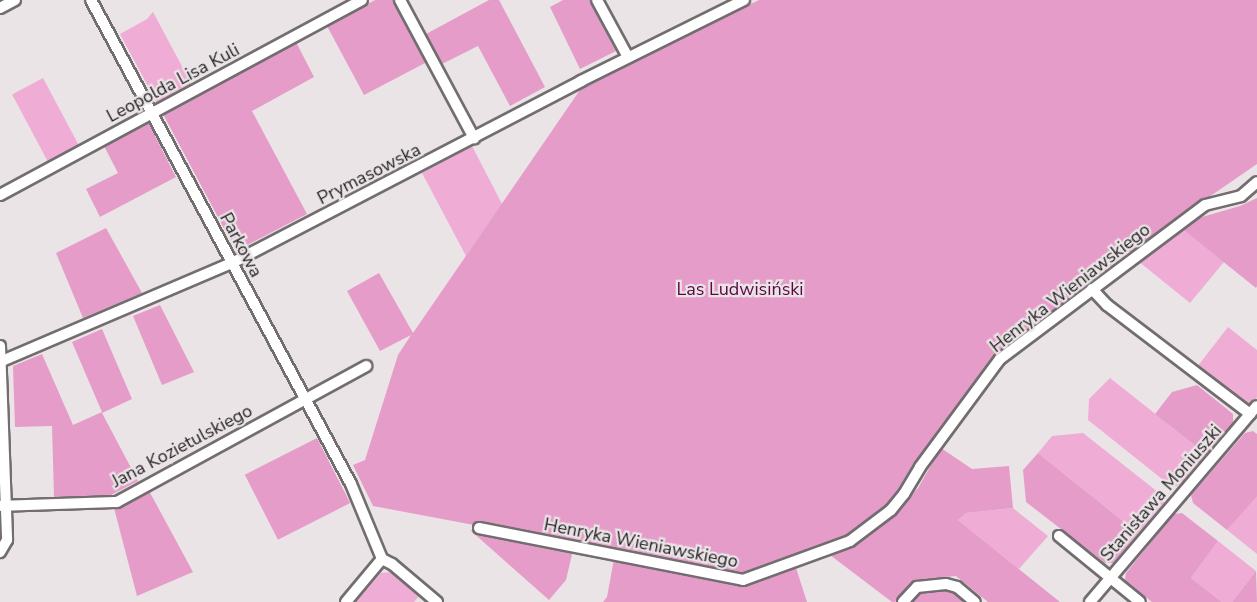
<!DOCTYPE html>
<html>
<head>
<meta charset="utf-8">
<style>
	body { margin:0 }
	#map { position:relative; width:1257px; height:602px; overflow:hidden; background:#eae4e7; font-family:"Nunito Sans",sans-serif }
	div>[style] { position:absolute }
	.green>* { inset:0; background:#efadd5; transform-origin:0 0 }
	.forest>* { inset:0; background:#e59cc8; transform-origin:0 0 }
	.roads { filter:drop-shadow(2px 0 #726d6f) drop-shadow(-2px 0 #726d6f) drop-shadow(0 2px #726d6f) drop-shadow(0 -2px #726d6f) }
	.minor>* { height:10px; margin:-5px; padding:0 5px; transform-origin:5px; border-radius:5px; background:#fff }
	span { translate:-50% -50%; white-space:nowrap; text-align:center; line-height:1.15; -webkit-text-stroke:4.5px #eae4e7; paint-order:stroke }
	.street-label { font-size:18px; color:#262425 }
	.park-label { font-size:18px; color:#5d0646 }
</style>
</head>
<body>
<div id="map">
	<div class="green">
		<div style="clip-path:polygon(153px 12px,192px 85px,157px 103px,120px 34px,147px 19px)"></div>
		<div style="left:43px;top:78px;width:76px;height:35px;rotate:62deg"></div>
		<div style="clip-path:polygon(472px 146px,502px 204px,466px 256px,422px 173px)"></div>
		<div style="clip-path:polygon(1181px 228px,1224px 262px,1190px 303px,1138px 261px)"></div>
		<div style="clip-path:polygon(1228px 327px,1257px 350px,1257px 397px,1252px 404px,1242px 404px,1197px 367px)"></div>
		<div style="clip-path:polygon(1110px 378px,1206px 454px,1180px 485px,1172px 487px,1088px 420px,1089px 399px)"></div>
		<div style="clip-path:polygon(1083px 433px,1163px 496px,1164px 503px,1138px 533px,1038px 453px,1052px 436px)"></div>
		<div style="clip-path:polygon(1256px 495px,1257px 496px,1257px 554px,1227px 530px)"></div>
		<div style="clip-path:polygon(1013px 508px,1048px 536px,1019px 569px,958px 520px,966px 513px)"></div>
		<div style="clip-path:polygon(1218px 541px,1256px 571px,1232px 602px,1222px 602px,1191px 578px)"></div>
		<div style="clip-path:polygon(392px 572px,419px 596px,414px 602px,356px 602px,381px 573px)"></div>
	</div>
	<div class="forest">
		<div style="clip-path:polygon(375px 0,393px 0,427px 62px,364px 95px,327px 26px)"></div>
		<div style="clip-path:polygon(489px 0,499px 0,545px 87px,510px 106px,478px 46px,442px 64px,426px 34px)"></div>
		<div style="clip-path:polygon(563px 0,590px 0,616px 51px,580px 69px,550px 7px)"></div>
		<div style="clip-path:polygon(759px 0,1257px 0,1257px 164px,1116px 261px,993px 359px,882px 511px,843px 539px,747px 576px,373px 506px,353px 465px,365px 460px,398px 355px,411px 335px,380px 351px,347px 291px,379px 273px,413px 333px,582px 87px)"></div>
		<div style="clip-path:polygon(296px 42px,314px 77px,252px 111px,307px 214px,236px 251px,163px 114px)"></div>
		<div style="clip-path:polygon(148px 122px,176px 177px,100px 217px,86px 189px,118px 173px,104px 146px)"></div>
		<div style="clip-path:polygon(1257px 198px,1257px 286px,1256px 288px,1181px 228px,1202px 217px,1240px 206px)"></div>
		<div style="clip-path:polygon(106px 228px,142px 293px,83px 318px,56px 253px)"></div>
		<div style="clip-path:polygon(160px 305px,194px 372px,162px 385px,133px 316px)"></div>
		<div style="clip-path:polygon(102px 329px,132px 399px,102px 413px,138px 481px,111px 495px,54px 497px,52px 426px,15px 427px,13px 366px,42px 354px,73px 425px,102px 412px,72px 342px)"></div>
		<div style="clip-path:polygon(1197px 385px,1233px 414px,1233px 425px,1206px 454px,1155px 414px,1172px 392px)"></div>
		<div style="clip-path:polygon(1253px 431px,1257px 434px,1257px 496px,1227px 530px,1193px 503px,1191px 495px,1245px 433px)"></div>
		<div style="left:317px;top:438px;width:73px;height:81px;rotate:63deg"></div>
		<div style="clip-path:polygon(941px 448px,972px 469px,1009px 466px,1013px 508px,966px 513px,958px 520px,1060px 602px,988px 602px,956px 576px,914px 580px,895px 602px,892px 602px,830px 555px,850px 548px,889px 518px,918px 488px)"></div>
		<div style="clip-path:polygon(1038px 453px,1138px 533px,1113px 563px,1105px 563px,1026px 502px,1023px 470px)"></div>
		<div style="clip-path:polygon(148px 489px,193px 572px,137px 596px,114px 508px)"></div>
		<div style="clip-path:polygon(1182px 513px,1218px 541px,1191px 578px,1222px 602px,1152px 602px,1125px 580px,1126px 573px,1174px 514px)"></div>
		<div style="clip-path:polygon(470px 530px,573px 550px,566px 580px,549px 600px)"></div>
		<div style="clip-path:polygon(614px 559px,748px 585px,796px 568px,807px 602px,603px 602px,607px 597px)"></div>
		<div style="clip-path:polygon(1256px 571px,1257px 602px,1232px 602px)"></div>
		<div style="clip-path:polygon(950px 590px,966px 602px,912px 602px,920px 593px)"></div>
	</div>
	<div class="roads">
		<div class="minor">
			<div style="left:91px;top:0;width:549px;rotate:61.76deg"></div>
			<div style="left:351px;top:484px;width:81px;rotate:67.5deg"></div>
			<div style="left:400px;top:0;width:157px;rotate:61.8deg"></div>
			<div style="left:597px;top:0;width:65px;rotate:61.5deg"></div>
			<div style="left:0;top:8px;width:17px;rotate:-28deg"></div>
			<div style="left:0;top:195px;width:411px;rotate:-28.3deg"></div>
			<div style="left:1092px;top:289px;width:22px;rotate:47deg"></div>
			<div style="left:1107px;top:305px;width:180px;rotate:37.3deg"></div>
			<div style="left:0;top:346px;width:194px;rotate:87.9deg"></div>
			<div style="left:7px;top:540px;width:14px;rotate:120deg"></div>
			<div style="left:2px;top:361px;width:250px;rotate:-23.1deg"></div>
			<div style="left:232px;top:263px;width:394px;rotate:-27.5deg"></div>
			<div style="left:581px;top:81px;width:182px;rotate:-26.4deg"></div>
			<div style="left:0;top:506px;width:117px;rotate:-2deg"></div>
			<div style="left:117px;top:502px;width:284px;rotate:-28.6deg"></div>
			<div style="left:479px;top:528px;width:269px;rotate:11.1deg"></div>
			<div style="left:743px;top:580px;width:114px;rotate:-20deg"></div>
			<div style="left:850px;top:541px;width:51px;rotate:-37.1deg"></div>
			<div style="left:891px;top:510px;width:21px;rotate:-51deg"></div>
			<div style="left:904px;top:494px;width:31px;rotate:-59deg"></div>
			<div style="left:920px;top:467px;width:134px;rotate:-53.5deg"></div>
			<div style="left:1000px;top:359px;width:256px;rotate:-36.9deg"></div>
			<div style="left:1205px;top:205px;width:37px;rotate:-14deg"></div>
			<div style="left:1241px;top:196px;width:21px;rotate:-41deg"></div>
			<div style="left:1059px;top:536px;width:104px;rotate:39.2deg"></div>
			<div style="left:382px;top:559px;width:11px;rotate:27deg"></div>
			<div style="left:392px;top:564px;width:59px;rotate:40.2deg"></div>
			<div style="left:346px;top:602px;width:56px;rotate:-50.1deg"></div>
			<div style="left:903px;top:602px;width:21px;rotate:-47deg"></div>
			<div style="left:917px;top:587px;width:29px;rotate:-6deg"></div>
			<div style="left:946px;top:584px;width:11px;rotate:15deg"></div>
			<div style="left:957px;top:587px;width:23px;rotate:40deg"></div>
			<div style="left:1090px;top:602px;width:257px;rotate:-49.6deg"></div>
		</div>
	</div>
	<div class="street-label">
		<span style="left:173px;top:83px;rotate:-28deg">Leopolda Lisa Kuli</span>
		<span style="left:369px;top:174px;rotate:-27deg">Prymasowska</span>
		<span style="left:241px;top:245px;rotate:62deg">Parkowa</span>
		<span style="left:1070px;top:288px;rotate:-38deg">Henryka Wieniawskiego</span>
		<span style="left:182px;top:446px;rotate:-28deg">Jana Kozietulskiego</span>
		<span style="left:1161px;top:493px;rotate:-49deg">Stanisława Moniuszki</span>
		<span style="left:641px;top:543px;rotate:11deg">Henryka Wieniawskiego</span>
	</div>
	<div class="park-label">
		<span style="left:740px;top:289px">Las Ludwisiński</span>
	</div>
</div>
</body>
</html>
